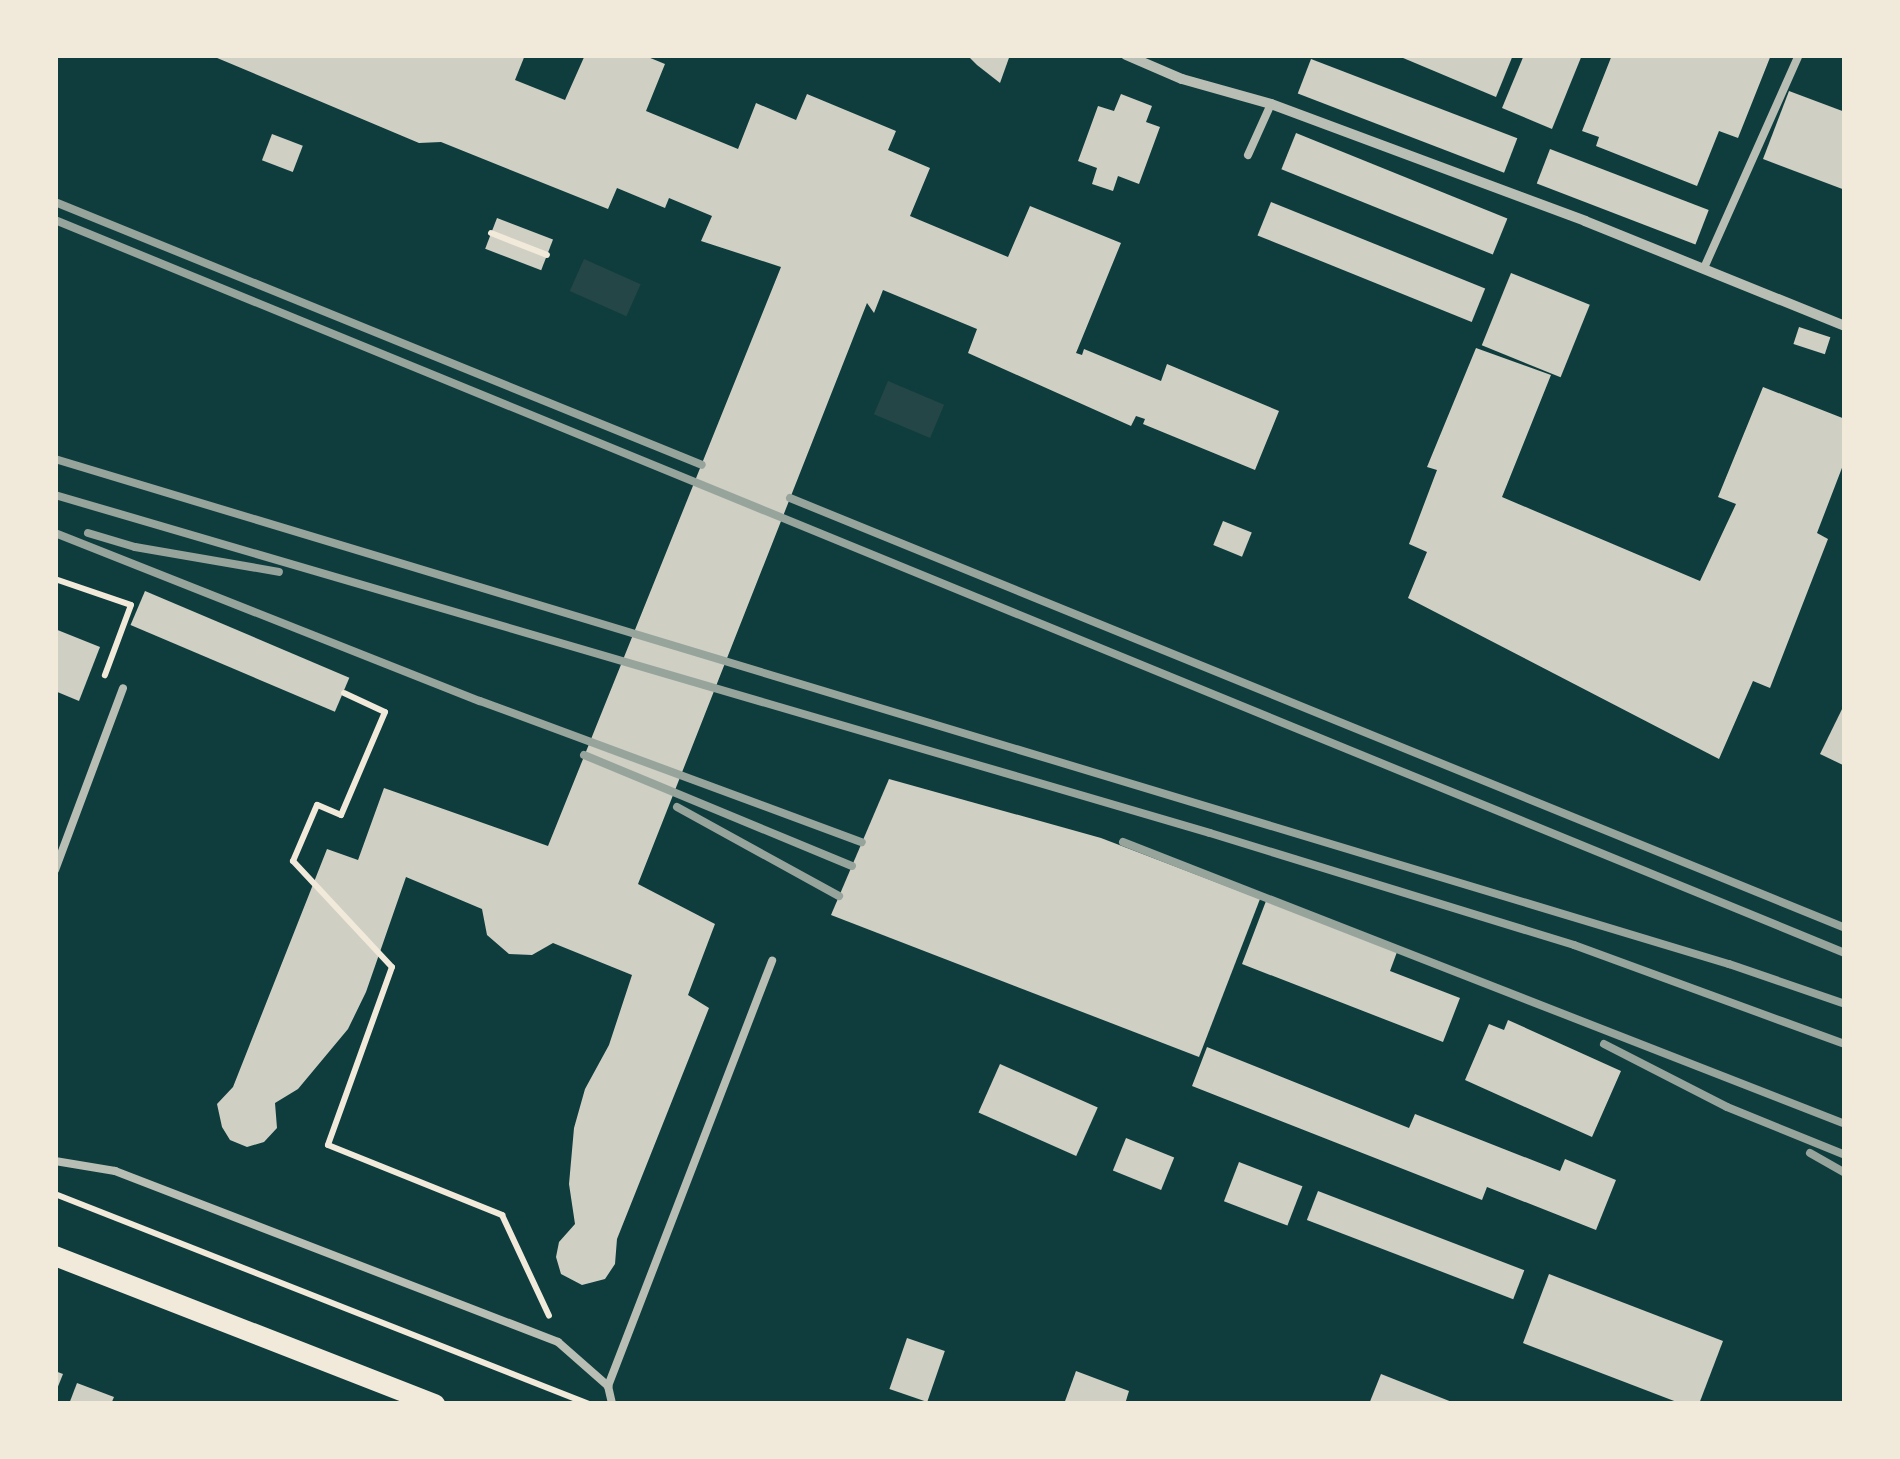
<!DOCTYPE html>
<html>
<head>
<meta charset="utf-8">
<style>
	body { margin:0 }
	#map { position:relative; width:1900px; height:1459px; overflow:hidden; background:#0f3d3e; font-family:"Work Sans",sans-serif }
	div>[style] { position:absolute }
	.green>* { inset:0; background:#244646; transform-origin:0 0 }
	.building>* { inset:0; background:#cfcfc3; transform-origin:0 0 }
	.path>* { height:6px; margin:-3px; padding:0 3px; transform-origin:3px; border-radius:3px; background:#f1e9da }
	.service>* { height:8px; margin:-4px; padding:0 4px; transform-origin:4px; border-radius:4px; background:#b8beb3 }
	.minor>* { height:10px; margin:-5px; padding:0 5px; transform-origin:5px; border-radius:5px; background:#b8beb3 }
	.secondary>* { height:20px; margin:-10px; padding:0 10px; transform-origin:10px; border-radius:10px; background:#f1e9da }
	.rail>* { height:8px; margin:-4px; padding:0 4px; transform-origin:4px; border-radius:4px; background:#97a49c }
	span { translate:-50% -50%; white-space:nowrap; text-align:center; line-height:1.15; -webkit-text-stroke:10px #f1e9da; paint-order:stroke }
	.frame { position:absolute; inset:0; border:58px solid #f1e9da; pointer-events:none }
</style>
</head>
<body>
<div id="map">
	<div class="green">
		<div style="left:584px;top:259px;width:62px;height:35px;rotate:24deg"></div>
		<div style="left:888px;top:381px;width:61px;height:36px;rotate:23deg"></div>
	</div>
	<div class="building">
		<div style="clip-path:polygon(210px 55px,525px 55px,515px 80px,565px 100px,585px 55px,643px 55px,665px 64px,646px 111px,738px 149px,756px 103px,796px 120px,807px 94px,896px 131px,888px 150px,930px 168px,910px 216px,1008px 257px,1030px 206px,1121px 243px,1076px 353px,1082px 355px,1084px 349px,1161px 381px,1167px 364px,1279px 411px,1255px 470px,1143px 424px,1145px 419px,1136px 416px,1131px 426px,968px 353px,977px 329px,883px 290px,874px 313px,867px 303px,638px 884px,715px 924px,688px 995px,709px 1008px,617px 1239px,615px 1264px,605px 1279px,582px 1285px,561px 1274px,556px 1257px,559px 1242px,575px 1224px,569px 1184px,574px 1128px,585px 1089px,609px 1045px,632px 975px,553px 943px,532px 955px,509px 954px,487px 935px,482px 909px,406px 877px,366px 992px,348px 1029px,298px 1089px,275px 1103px,277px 1128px,264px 1142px,247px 1147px,230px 1140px,222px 1127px,217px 1104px,233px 1087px,327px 849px,358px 860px,384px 788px,548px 846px,781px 267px,701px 241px,712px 216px,669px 198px,665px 208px,617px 188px,608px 209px,441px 142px,419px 143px)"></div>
		<div style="clip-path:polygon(967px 55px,1010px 55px,1000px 83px,977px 65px)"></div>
		<div style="clip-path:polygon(1396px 55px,1513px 55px,1496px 97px)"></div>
		<div style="clip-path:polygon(1524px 55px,1582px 55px,1552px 129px,1502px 108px)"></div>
		<div style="clip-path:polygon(1612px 55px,1771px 55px,1738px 138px,1719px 131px,1697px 186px,1596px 146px,1599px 137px,1582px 131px)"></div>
		<div style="left:1311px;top:59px;width:221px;height:37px;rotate:21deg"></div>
		<div style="clip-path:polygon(1789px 91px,1845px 112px,1845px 190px,1763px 159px)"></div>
		<div style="clip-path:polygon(1121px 94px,1152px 106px,1146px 122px,1160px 127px,1139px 184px,1118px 176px,1113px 191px,1092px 184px,1097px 168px,1078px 161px,1098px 106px,1114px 111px)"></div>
		<div style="left:1296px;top:133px;width:228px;height:39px;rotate:22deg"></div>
		<div style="left:272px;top:134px;width:33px;height:28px;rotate:21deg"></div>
		<div style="left:1550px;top:149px;width:170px;height:37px;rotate:21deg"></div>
		<div style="left:1271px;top:202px;width:231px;height:36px;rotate:22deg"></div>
		<div style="left:497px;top:218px;width:60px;height:33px;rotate:21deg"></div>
		<div style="left:1511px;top:273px;width:85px;height:78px;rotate:22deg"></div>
		<div style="left:1799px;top:327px;width:33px;height:18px;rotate:18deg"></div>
		<div style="clip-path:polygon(1476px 348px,1551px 375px,1502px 497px,1700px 581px,1736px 504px,1718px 497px,1763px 387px,1845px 419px,1845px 460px,1817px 533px,1828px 539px,1770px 688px,1753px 681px,1719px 759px,1408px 598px,1427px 552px,1409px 544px,1437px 470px,1427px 467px)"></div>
		<div style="left:1223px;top:521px;width:31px;height:26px;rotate:22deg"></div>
		<div style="left:145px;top:591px;width:222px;height:37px;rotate:23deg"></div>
		<div style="clip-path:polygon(55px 629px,100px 647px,79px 701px,55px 691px)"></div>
		<div style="clip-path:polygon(1845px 703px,1845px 766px,1820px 754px)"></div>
		<div style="clip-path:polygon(889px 779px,1101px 838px,1260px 899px,1199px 1057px,831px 915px)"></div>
		<div style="clip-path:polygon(1266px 901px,1397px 952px,1390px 971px,1460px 998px,1443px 1042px,1242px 964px)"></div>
		<div style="clip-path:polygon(1508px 1020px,1621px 1071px,1592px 1137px,1465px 1080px,1489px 1024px,1504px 1030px)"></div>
		<div style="clip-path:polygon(1207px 1047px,1409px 1128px,1415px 1114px,1560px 1171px,1565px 1159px,1616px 1180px,1596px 1230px,1487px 1187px,1482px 1200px,1192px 1086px)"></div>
		<div style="left:1000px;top:1064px;width:107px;height:53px;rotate:24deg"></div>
		<div style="left:1126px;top:1138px;width:52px;height:35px;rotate:22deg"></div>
		<div style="left:1239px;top:1162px;width:68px;height:42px;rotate:21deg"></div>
		<div style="left:1318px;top:1191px;width:221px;height:31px;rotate:21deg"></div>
		<div style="clip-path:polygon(1549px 1274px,1723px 1341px,1699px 1404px,1682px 1404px,1523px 1343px)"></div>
		<div style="left:907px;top:1338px;width:40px;height:54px;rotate:19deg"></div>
		<div style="clip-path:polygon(55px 1371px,63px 1374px,55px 1394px)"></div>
		<div style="clip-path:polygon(1076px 1371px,1129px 1391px,1125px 1404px,1064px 1404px)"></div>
		<div style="clip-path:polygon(1381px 1374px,1457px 1404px,1369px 1404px)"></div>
		<div style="clip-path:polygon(77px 1383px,114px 1397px,111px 1404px,69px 1404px)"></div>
	</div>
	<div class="path">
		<div style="left:491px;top:233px;width:60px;rotate:21.4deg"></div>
		<div style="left:55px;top:579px;width:80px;rotate:18.9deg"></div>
		<div style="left:131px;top:605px;width:75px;rotate:110.4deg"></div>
		<div style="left:344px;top:693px;width:45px;rotate:24.9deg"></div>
		<div style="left:385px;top:712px;width:112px;rotate:113.1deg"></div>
		<div style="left:341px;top:815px;width:26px;rotate:-157deg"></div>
		<div style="left:317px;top:805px;width:61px;rotate:113.2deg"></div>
		<div style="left:293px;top:861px;width:145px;rotate:47deg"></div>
		<div style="left:392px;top:967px;width:189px;rotate:109.8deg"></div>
		<div style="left:328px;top:1145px;width:188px;rotate:21.9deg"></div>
		<div style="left:502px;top:1215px;width:111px;rotate:65deg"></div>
		<div style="left:55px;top:1194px;width:574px;rotate:21.47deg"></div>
	</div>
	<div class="service">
		<div style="left:1248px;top:155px;width:56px;rotate:-65.7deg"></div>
		<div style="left:1704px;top:268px;width:233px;rotate:-66deg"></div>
		<div style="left:55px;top:870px;width:194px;rotate:-69.5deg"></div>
		<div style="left:55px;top:1161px;width:61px;rotate:9.5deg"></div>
		<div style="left:115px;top:1171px;width:475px;rotate:21.1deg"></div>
		<div style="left:558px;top:1342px;width:67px;rotate:41.3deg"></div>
		<div style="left:608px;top:1386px;width:18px;rotate:77deg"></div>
		<div style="left:608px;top:1386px;width:456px;rotate:-68.9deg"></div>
	</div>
	<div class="minor">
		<div style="left:1126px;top:55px;width:61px;rotate:23.2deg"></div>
		<div style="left:1182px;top:79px;width:92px;rotate:15.7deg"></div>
		<div style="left:1271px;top:104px;width:335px;rotate:20.4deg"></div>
		<div style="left:1585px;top:221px;width:280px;rotate:22deg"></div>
	</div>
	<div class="secondary">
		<div style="left:55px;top:1256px;width:408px;rotate:21.3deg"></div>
	</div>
	<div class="rail">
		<div style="left:55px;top:202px;width:698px;rotate:22.12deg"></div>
		<div style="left:55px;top:220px;width:1934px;rotate:22.27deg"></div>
		<div style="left:55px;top:459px;width:1749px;rotate:16.79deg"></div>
		<div style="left:1729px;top:964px;width:123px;rotate:19deg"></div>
		<div style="left:55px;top:495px;width:1203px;rotate:16.31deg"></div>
		<div style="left:1210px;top:833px;width:381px;rotate:17.1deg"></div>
		<div style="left:1574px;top:945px;width:289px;rotate:20.1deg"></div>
		<div style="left:790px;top:498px;width:1139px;rotate:22.17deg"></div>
		<div style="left:55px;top:533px;width:457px;rotate:21.6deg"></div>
		<div style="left:480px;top:701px;width:407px;rotate:20.3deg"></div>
		<div style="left:88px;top:533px;width:49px;rotate:16.6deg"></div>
		<div style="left:135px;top:547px;width:146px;rotate:9.8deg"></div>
		<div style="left:584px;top:755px;width:290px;rotate:22.5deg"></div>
		<div style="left:677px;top:807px;width:185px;rotate:28.8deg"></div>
		<div style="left:1123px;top:842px;width:775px;rotate:21.33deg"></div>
		<div style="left:1604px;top:1044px;width:138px;rotate:27.1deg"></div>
		<div style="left:1727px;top:1107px;width:127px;rotate:22.1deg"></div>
		<div style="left:1810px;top:1153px;width:40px;rotate:29.7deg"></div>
	</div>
	<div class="frame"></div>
</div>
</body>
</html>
